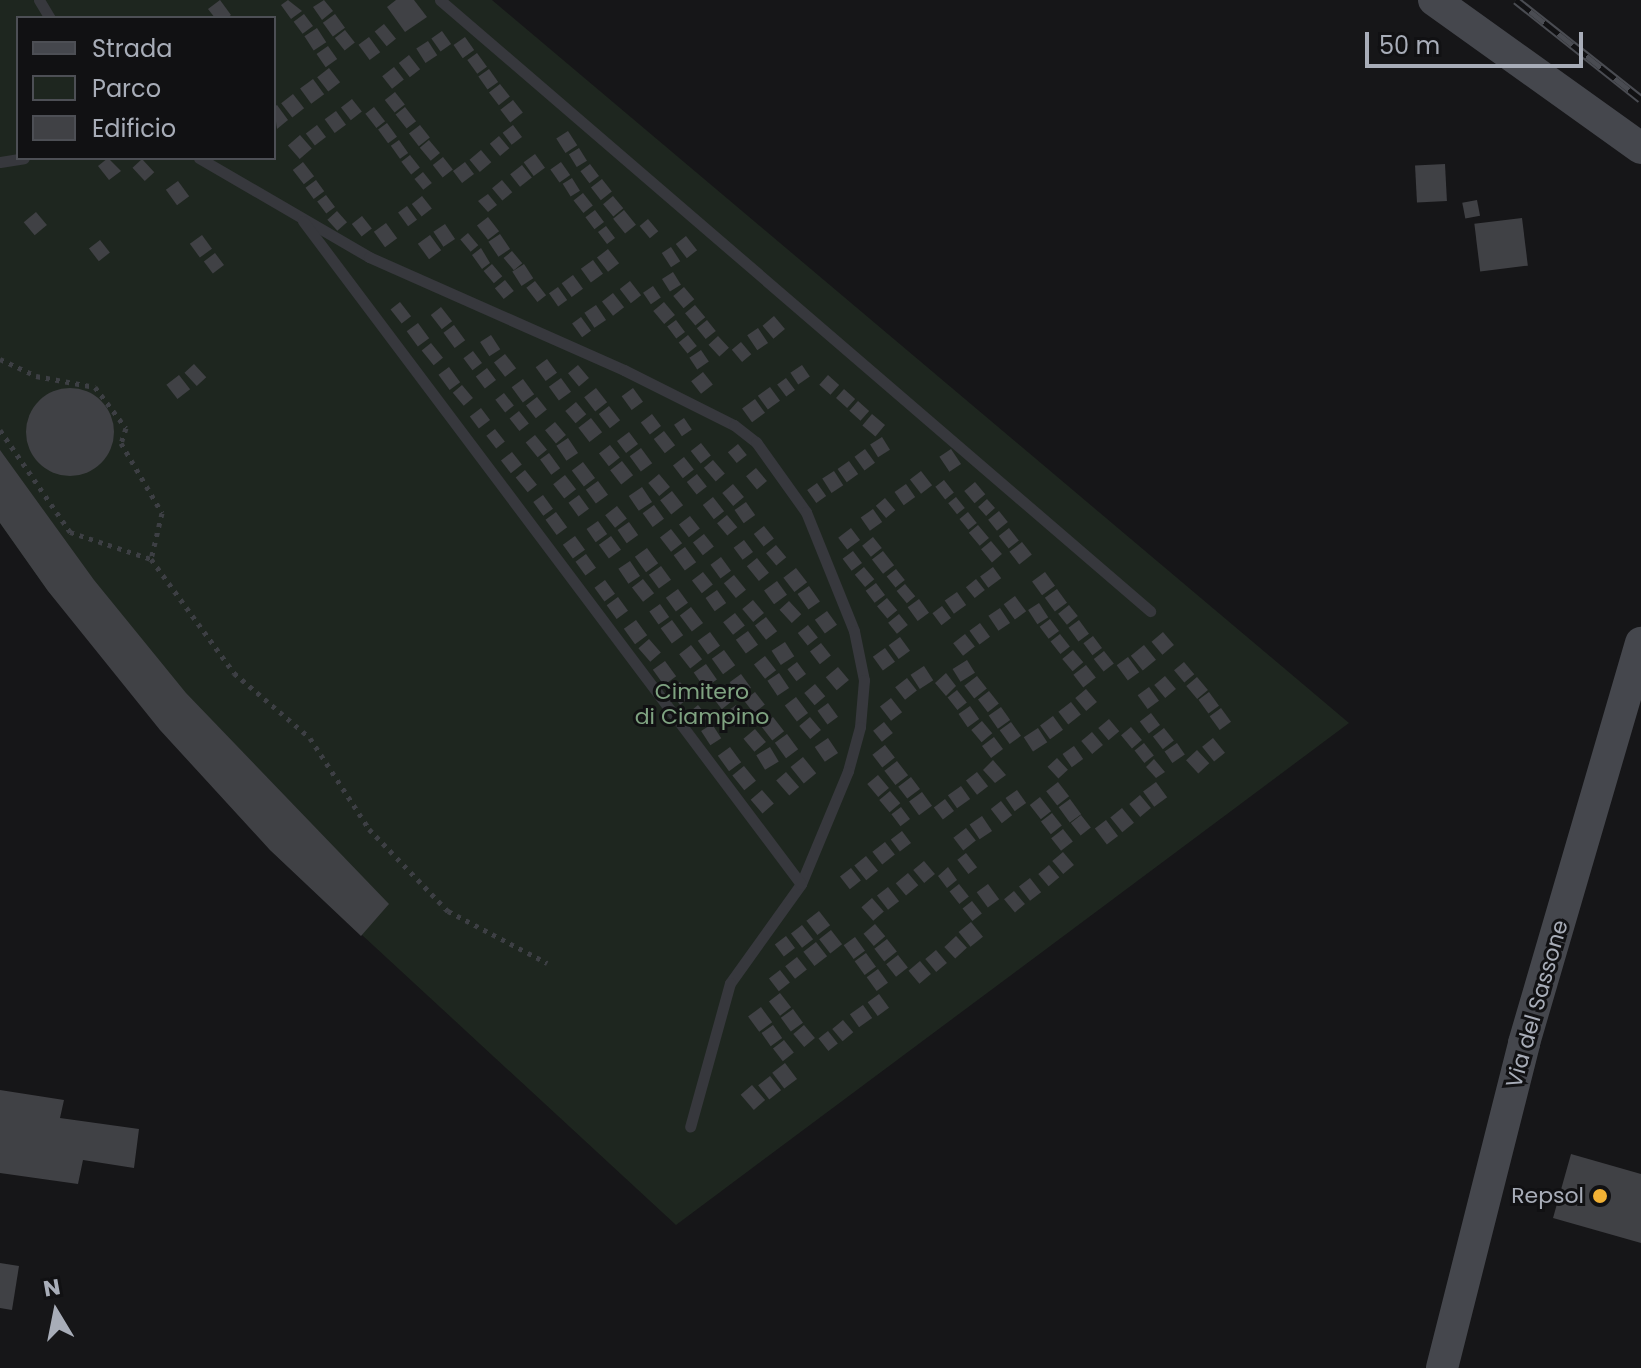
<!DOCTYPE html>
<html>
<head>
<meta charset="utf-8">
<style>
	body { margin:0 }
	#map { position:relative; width:1641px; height:1368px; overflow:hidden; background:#161618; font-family:Poppins,sans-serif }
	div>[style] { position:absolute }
	.green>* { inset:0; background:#1e261f }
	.building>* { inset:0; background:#404145; transform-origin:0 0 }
	.round { border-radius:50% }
	.path>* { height:5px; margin-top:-2.5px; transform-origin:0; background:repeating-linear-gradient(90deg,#3d3f44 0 4px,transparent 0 10px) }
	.service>* { height:11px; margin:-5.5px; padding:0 5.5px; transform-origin:5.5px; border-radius:5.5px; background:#37383d }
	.secondary>* { height:32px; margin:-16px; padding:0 16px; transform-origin:16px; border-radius:16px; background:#45474d }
	.rail>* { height:9px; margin-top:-4.5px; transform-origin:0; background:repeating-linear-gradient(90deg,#111113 0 18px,#4a4c52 0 36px); box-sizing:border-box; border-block:2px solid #4a4c52 }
	.dots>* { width:22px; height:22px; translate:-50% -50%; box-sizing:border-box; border:4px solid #111113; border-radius:50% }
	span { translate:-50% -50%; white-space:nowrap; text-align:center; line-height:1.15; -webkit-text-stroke:6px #111113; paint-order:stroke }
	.park-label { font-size:22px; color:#7fa381 }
	.street-label { font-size:22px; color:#a8adb8 }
	.poi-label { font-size:22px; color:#a8adb8 }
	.right { translate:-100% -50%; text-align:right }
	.legend { position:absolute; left:16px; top:16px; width:260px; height:144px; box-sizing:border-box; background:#111113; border:2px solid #4d4f55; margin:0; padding:10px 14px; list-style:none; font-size:24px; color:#a8adb8 }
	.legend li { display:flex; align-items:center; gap:16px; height:40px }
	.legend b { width:40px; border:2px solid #4d4f55 }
	.north { position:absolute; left:16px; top:1272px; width:80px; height:80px; -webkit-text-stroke:6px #111113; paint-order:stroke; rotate:350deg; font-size:22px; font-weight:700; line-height:32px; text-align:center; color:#a8adb8 }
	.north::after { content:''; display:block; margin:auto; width:28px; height:36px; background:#a8adb8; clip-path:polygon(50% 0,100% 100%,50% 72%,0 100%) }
	.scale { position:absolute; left:1365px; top:32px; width:218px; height:36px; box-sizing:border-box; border:4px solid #a8adb8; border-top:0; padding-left:10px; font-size:24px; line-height:28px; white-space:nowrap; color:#a8adb8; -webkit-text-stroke:6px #111113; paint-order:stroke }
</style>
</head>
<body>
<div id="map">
	<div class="green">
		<div style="clip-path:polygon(evenodd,0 0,492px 0,1349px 723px,676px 1225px,270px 850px,48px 591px,0 523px,0 0,18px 18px,274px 18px,274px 158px,18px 158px,18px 18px)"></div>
	</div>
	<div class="building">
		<div style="clip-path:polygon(220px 0,231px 15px,227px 18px,215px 18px,208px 9px)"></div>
		<div style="clip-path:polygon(288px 0,302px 11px,291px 19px,281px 5px)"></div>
		<div style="clip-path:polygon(324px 0,333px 11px,322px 20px,313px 7px)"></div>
		<div style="clip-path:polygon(396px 0,414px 0,427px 17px,405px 32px,387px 7px)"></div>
		<div style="left:304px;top:14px;width:15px;height:13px;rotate:53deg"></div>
		<div style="left:335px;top:14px;width:17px;height:15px;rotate:54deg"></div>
		<div style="left:384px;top:24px;width:19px;height:12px;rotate:51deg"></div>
		<div style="left:317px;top:28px;width:17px;height:15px;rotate:57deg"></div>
		<div style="left:345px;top:30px;width:16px;height:13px;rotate:52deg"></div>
		<div style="left:442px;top:31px;width:16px;height:13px;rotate:55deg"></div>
		<div style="left:369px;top:37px;width:19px;height:13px;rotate:54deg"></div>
		<div style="left:465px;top:37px;width:16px;height:14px;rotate:55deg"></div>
		<div style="left:428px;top:41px;width:17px;height:14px;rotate:57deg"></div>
		<div style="left:328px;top:46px;width:16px;height:14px;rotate:55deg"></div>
		<div style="left:477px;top:53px;width:17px;height:12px;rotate:54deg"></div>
		<div style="left:409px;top:55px;width:18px;height:13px;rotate:52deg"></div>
		<div style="left:394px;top:67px;width:16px;height:15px;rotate:52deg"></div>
		<div style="left:329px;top:68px;width:18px;height:15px;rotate:52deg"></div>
		<div style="left:489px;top:69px;width:16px;height:13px;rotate:55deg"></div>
		<div style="left:313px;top:79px;width:19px;height:16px;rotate:54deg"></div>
		<div style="left:500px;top:84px;width:16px;height:14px;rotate:52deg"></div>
		<div style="left:395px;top:92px;width:16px;height:13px;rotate:52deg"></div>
		<div style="left:293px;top:94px;width:18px;height:15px;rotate:52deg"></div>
		<div style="left:352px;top:99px;width:16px;height:14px;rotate:52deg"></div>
		<div style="left:513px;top:100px;width:16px;height:16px;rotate:52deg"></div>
		<div style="clip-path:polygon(277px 105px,288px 120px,277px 129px,274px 107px)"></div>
		<div style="left:374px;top:107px;width:18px;height:11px;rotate:52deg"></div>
		<div style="left:405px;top:107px;width:18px;height:12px;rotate:52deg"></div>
		<div style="left:336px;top:111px;width:17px;height:14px;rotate:54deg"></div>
		<div style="left:387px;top:123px;width:17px;height:11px;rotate:54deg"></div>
		<div style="left:317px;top:125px;width:15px;height:14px;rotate:53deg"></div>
		<div style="left:420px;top:125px;width:16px;height:14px;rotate:52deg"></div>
		<div style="left:513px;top:125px;width:15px;height:13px;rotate:53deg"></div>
		<div style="left:568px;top:131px;width:17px;height:14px;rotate:57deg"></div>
		<div style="left:300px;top:135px;width:18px;height:16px;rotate:49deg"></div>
		<div style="left:499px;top:136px;width:16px;height:12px;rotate:50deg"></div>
		<div style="left:399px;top:140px;width:16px;height:10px;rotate:55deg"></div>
		<div style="left:429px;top:140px;width:17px;height:12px;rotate:50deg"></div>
		<div style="left:579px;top:148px;width:15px;height:12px;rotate:58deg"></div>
		<div style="left:481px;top:150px;width:16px;height:15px;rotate:50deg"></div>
		<div style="left:535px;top:154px;width:17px;height:14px;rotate:54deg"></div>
		<div style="left:410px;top:155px;width:16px;height:11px;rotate:52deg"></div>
		<div style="left:443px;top:157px;width:16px;height:13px;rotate:52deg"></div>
		<div style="clip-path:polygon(108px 158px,121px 171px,109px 180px,98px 166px)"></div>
		<div style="left:142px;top:159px;width:18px;height:13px;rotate:47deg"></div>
		<div style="left:303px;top:162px;width:18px;height:13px;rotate:52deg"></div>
		<div style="left:465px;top:162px;width:15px;height:15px;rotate:53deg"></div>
		<div style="left:561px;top:162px;width:16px;height:13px;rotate:55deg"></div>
		<div style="left:590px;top:164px;width:15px;height:12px;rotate:53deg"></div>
		<div style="left:1445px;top:164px;width:37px;height:30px;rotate:87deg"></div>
		<div style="left:522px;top:165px;width:16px;height:15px;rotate:52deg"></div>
		<div style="left:423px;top:172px;width:14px;height:11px;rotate:51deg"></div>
		<div style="left:572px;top:178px;width:15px;height:11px;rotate:58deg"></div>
		<div style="left:602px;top:179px;width:16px;height:14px;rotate:52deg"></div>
		<div style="left:316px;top:180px;width:14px;height:13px;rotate:54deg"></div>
		<div style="left:502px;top:180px;width:16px;height:13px;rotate:50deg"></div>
		<div style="left:178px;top:181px;width:19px;height:15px;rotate:54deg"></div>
		<div style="left:583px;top:193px;width:16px;height:12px;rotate:52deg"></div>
		<div style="clip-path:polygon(488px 194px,497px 205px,488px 212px,478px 201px)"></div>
		<div style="left:326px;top:195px;width:15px;height:11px;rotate:53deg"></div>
		<div style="left:422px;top:196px;width:16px;height:13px;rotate:52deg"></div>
		<div style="left:613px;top:196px;width:16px;height:13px;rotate:50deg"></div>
		<div style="left:1477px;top:200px;width:16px;height:15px;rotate:79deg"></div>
		<div style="left:407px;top:206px;width:17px;height:11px;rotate:54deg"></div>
		<div style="left:595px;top:210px;width:15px;height:12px;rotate:53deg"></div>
		<div style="left:624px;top:210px;width:19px;height:14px;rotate:51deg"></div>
		<div style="left:337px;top:211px;width:15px;height:13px;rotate:48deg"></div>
		<div style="left:36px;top:212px;width:17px;height:16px;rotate:50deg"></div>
		<div style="left:362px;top:216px;width:16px;height:13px;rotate:52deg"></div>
		<div style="left:488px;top:217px;width:18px;height:14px;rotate:52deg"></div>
		<div style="left:1522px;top:218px;width:48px;height:48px;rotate:83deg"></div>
		<div style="left:648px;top:219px;width:16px;height:11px;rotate:50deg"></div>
		<div style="left:386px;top:223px;width:19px;height:15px;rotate:54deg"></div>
		<div style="left:445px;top:224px;width:18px;height:14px;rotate:56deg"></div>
		<div style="left:606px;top:226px;width:15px;height:10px;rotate:53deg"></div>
		<div style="left:468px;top:233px;width:16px;height:10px;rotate:50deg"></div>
		<div style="left:500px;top:234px;width:18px;height:14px;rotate:56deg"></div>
		<div style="left:202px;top:235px;width:17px;height:15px;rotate:54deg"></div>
		<div style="left:430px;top:235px;width:19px;height:15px;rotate:54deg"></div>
		<div style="left:686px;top:236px;width:18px;height:13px;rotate:52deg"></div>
		<div style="left:100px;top:240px;width:16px;height:14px;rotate:52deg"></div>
		<div style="left:671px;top:247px;width:17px;height:11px;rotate:57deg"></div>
		<div style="clip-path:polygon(481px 248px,490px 263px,482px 269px,472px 255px)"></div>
		<div style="left:608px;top:249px;width:18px;height:14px;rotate:52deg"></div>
		<div style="left:512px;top:251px;width:16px;height:11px;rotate:50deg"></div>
		<div style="left:215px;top:253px;width:15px;height:14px;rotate:53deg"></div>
		<div style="left:593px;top:260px;width:17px;height:15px;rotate:54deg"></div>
		<div style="left:492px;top:264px;width:16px;height:11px;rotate:50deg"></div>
		<div style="left:524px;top:264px;width:17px;height:14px;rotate:57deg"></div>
		<div style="left:673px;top:272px;width:15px;height:13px;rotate:58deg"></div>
		<div style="left:573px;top:275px;width:17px;height:14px;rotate:54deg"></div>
		<div style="left:505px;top:280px;width:14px;height:13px;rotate:51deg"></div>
		<div style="left:535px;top:281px;width:18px;height:11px;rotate:52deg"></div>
		<div style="left:630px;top:281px;width:18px;height:13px;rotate:52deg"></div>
		<div style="left:653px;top:286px;width:14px;height:12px;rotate:56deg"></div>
		<div style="left:558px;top:287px;width:16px;height:11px;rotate:55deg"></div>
		<div style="left:684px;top:287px;width:16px;height:14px;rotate:50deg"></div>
		<div style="left:613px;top:293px;width:18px;height:14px;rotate:52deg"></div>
		<div style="left:400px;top:302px;width:18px;height:12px;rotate:52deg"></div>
		<div style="left:664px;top:302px;width:17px;height:14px;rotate:50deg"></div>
		<div style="left:596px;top:305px;width:18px;height:14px;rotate:56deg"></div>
		<div style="left:695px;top:305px;width:16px;height:13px;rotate:50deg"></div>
		<div style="left:441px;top:307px;width:18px;height:13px;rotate:52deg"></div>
		<div style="left:774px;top:316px;width:17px;height:15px;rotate:50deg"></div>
		<div style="left:581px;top:317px;width:17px;height:11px;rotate:54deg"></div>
		<div style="left:676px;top:320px;width:15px;height:11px;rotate:53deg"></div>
		<div style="left:707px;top:320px;width:14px;height:13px;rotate:51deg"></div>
		<div style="left:418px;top:323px;width:19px;height:14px;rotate:54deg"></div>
		<div style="left:454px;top:325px;width:19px;height:13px;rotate:54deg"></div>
		<div style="left:758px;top:328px;width:18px;height:13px;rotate:56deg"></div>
		<div style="left:491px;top:335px;width:17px;height:13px;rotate:57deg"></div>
		<div style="left:688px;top:335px;width:14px;height:12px;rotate:51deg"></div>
		<div style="left:718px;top:336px;width:16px;height:13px;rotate:47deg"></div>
		<div style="left:741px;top:342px;width:16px;height:12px;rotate:50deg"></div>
		<div style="left:431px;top:343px;width:19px;height:12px;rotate:51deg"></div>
		<div style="left:701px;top:350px;width:14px;height:14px;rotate:56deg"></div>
		<div style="left:473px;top:351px;width:15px;height:12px;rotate:53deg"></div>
		<div style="left:505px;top:354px;width:18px;height:14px;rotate:52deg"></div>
		<div style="left:547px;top:359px;width:17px;height:14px;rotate:54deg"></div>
		<div style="left:194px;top:364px;width:18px;height:13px;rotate:47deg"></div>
		<div style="left:578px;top:365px;width:17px;height:13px;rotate:50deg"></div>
		<div style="left:802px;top:365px;width:14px;height:14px;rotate:56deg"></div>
		<div style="left:449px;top:367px;width:19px;height:13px;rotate:54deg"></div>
		<div style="left:487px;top:368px;width:15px;height:14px;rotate:53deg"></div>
		<div style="left:703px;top:372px;width:16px;height:15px;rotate:52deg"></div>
		<div style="left:179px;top:375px;width:18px;height:16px;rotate:52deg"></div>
		<div style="left:828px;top:375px;width:15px;height:13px;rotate:42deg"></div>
		<div style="left:561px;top:378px;width:17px;height:15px;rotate:54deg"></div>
		<div style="left:786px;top:378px;width:15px;height:11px;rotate:53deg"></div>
		<div style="left:523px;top:379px;width:19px;height:14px;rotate:54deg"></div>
		<div style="left:462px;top:385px;width:17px;height:12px;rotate:50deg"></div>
		<div style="left:770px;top:387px;width:17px;height:15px;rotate:54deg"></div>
		<div class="round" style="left:26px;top:388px;width:88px;height:88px"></div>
		<div style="left:596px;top:388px;width:18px;height:15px;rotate:52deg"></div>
		<div style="left:633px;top:388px;width:17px;height:14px;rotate:54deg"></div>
		<div style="left:844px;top:389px;width:15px;height:12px;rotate:42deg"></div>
		<div style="left:504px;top:393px;width:16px;height:11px;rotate:52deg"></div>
		<div style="left:537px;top:397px;width:16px;height:14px;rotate:52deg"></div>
		<div style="left:755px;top:399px;width:17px;height:16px;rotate:54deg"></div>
		<div style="left:858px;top:401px;width:15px;height:13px;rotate:42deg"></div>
		<div style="left:576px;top:402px;width:16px;height:14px;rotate:50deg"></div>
		<div style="left:609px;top:406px;width:18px;height:13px;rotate:52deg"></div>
		<div style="left:481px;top:408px;width:15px;height:14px;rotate:53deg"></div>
		<div style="left:519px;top:411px;width:16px;height:12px;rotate:52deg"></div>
		<div style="left:652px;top:414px;width:15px;height:14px;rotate:53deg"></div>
		<div style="left:872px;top:414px;width:17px;height:15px;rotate:40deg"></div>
		<div style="left:591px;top:418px;width:18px;height:16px;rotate:52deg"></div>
		<div style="left:684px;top:418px;width:14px;height:12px;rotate:56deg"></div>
		<div style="left:555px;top:422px;width:17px;height:13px;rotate:50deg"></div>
		<div style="left:495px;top:429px;width:16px;height:11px;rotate:52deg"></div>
		<div style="left:664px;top:431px;width:18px;height:13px;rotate:52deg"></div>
		<div style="left:629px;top:432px;width:15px;height:15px;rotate:53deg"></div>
		<div style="left:535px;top:435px;width:19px;height:12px;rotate:51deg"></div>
		<div style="left:882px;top:437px;width:15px;height:14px;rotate:58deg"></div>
		<div style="left:568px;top:438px;width:18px;height:14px;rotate:56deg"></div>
		<div style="left:701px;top:443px;width:16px;height:13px;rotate:52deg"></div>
		<div style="left:738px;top:444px;width:14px;height:13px;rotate:51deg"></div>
		<div style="left:610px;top:445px;width:16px;height:14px;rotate:52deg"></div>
		<div style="left:641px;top:448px;width:19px;height:14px;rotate:54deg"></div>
		<div style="left:865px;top:449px;width:17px;height:13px;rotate:54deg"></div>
		<div style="left:951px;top:449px;width:18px;height:14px;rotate:56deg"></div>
		<div style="clip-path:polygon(0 450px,94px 580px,186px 693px,389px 904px,361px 936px,270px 850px,160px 730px,48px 591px,0 523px)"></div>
		<div style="left:512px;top:452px;width:16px;height:14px;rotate:52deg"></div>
		<div style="left:549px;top:453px;width:19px;height:11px;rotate:54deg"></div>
		<div style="left:684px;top:457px;width:16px;height:14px;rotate:52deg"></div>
		<div style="left:713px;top:460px;width:18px;height:12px;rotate:49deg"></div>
		<div style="left:622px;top:461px;width:18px;height:15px;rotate:52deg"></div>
		<div style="left:849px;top:461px;width:16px;height:14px;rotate:55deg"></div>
		<div style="left:583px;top:462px;width:20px;height:14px;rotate:53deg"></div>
		<div style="left:756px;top:468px;width:17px;height:13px;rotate:50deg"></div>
		<div style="left:525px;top:470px;width:19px;height:12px;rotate:51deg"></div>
		<div style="left:834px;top:471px;width:17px;height:14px;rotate:57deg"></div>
		<div style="left:921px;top:471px;width:18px;height:14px;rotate:52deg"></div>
		<div style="left:659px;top:474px;width:17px;height:14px;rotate:50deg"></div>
		<div style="left:697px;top:474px;width:16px;height:13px;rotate:52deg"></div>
		<div style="left:565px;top:475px;width:18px;height:15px;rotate:52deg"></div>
		<div style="left:944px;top:480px;width:16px;height:11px;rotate:52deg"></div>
		<div style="left:598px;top:481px;width:17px;height:15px;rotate:54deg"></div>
		<div style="left:975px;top:482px;width:16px;height:14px;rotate:50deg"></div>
		<div style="left:817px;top:483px;width:16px;height:12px;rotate:55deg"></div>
		<div style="left:733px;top:484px;width:17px;height:14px;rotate:50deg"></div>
		<div style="left:906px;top:484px;width:16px;height:14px;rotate:55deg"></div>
		<div style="left:642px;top:487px;width:18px;height:16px;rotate:56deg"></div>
		<div style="left:672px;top:491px;width:18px;height:15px;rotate:52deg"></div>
		<div style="left:543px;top:495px;width:17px;height:12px;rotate:54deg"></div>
		<div style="left:579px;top:495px;width:17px;height:13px;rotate:54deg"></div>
		<div style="left:713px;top:497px;width:18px;height:13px;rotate:52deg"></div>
		<div style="left:956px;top:497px;width:14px;height:10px;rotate:51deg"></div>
		<div style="left:885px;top:498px;width:16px;height:12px;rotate:50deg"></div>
		<div style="left:987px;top:499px;width:12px;height:12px;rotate:48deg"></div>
		<div style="left:746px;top:502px;width:16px;height:14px;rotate:55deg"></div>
		<div style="left:654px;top:505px;width:17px;height:14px;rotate:54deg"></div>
		<div style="left:617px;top:506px;width:16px;height:15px;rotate:52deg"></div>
		<div style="left:873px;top:509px;width:16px;height:15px;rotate:55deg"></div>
		<div style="left:999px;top:511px;width:14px;height:14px;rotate:51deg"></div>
		<div style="left:556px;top:512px;width:19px;height:13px;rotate:54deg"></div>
		<div style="left:968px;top:512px;width:14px;height:11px;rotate:51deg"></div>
		<div style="left:727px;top:515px;width:16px;height:13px;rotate:50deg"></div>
		<div style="left:690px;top:516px;width:16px;height:14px;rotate:52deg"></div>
		<div style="left:598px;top:521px;width:16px;height:14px;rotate:55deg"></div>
		<div style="left:629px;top:522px;width:16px;height:14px;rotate:55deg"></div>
		<div style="left:978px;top:525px;width:17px;height:12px;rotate:50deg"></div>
		<div style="left:764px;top:526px;width:16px;height:13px;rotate:52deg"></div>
		<div style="left:851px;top:528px;width:15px;height:16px;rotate:53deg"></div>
		<div style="left:1009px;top:528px;width:16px;height:13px;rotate:52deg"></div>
		<div style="left:671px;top:529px;width:18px;height:14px;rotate:52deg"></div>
		<div style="left:704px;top:534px;width:16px;height:14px;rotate:52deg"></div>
		<div style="left:575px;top:536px;width:17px;height:15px;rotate:54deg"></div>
		<div style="left:611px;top:536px;width:17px;height:15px;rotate:54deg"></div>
		<div style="left:873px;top:537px;width:14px;height:14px;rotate:51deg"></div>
		<div style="left:744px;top:540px;width:15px;height:13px;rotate:53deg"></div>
		<div style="left:991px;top:541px;width:17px;height:13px;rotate:50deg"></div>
		<div style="left:1022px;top:542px;width:16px;height:16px;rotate:52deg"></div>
		<div style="left:776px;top:545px;width:16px;height:13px;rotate:50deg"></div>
		<div style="left:685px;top:547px;width:19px;height:14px;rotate:54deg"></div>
		<div style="left:647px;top:548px;width:19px;height:15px;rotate:54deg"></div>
		<div style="left:853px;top:551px;width:15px;height:13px;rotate:53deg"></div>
		<div style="left:883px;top:551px;width:18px;height:14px;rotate:52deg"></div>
		<div style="left:586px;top:554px;width:17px;height:13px;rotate:54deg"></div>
		<div style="left:721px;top:557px;width:17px;height:13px;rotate:54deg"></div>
		<div style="left:757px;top:558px;width:19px;height:13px;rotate:51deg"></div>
		<div style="left:630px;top:561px;width:18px;height:14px;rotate:56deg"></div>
		<div style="left:661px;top:566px;width:17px;height:15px;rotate:54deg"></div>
		<div style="left:864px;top:567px;width:16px;height:12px;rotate:50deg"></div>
		<div style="left:993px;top:567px;width:14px;height:16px;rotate:54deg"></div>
		<div style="left:796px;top:568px;width:18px;height:16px;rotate:52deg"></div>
		<div style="left:896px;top:569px;width:14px;height:12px;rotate:51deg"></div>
		<div style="left:703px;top:572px;width:16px;height:14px;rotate:52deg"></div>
		<div style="left:1045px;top:572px;width:17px;height:16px;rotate:54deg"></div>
		<div style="left:734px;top:575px;width:19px;height:13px;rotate:51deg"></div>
		<div style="left:643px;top:579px;width:18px;height:14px;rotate:52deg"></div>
		<div style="left:976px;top:579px;width:14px;height:13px;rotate:51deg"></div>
		<div style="left:605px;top:580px;width:17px;height:13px;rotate:54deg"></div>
		<div style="left:777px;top:581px;width:17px;height:16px;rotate:54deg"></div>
		<div style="left:876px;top:583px;width:15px;height:13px;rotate:53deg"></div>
		<div style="left:905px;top:584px;width:16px;height:11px;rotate:50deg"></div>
		<div style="left:809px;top:586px;width:19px;height:14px;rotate:55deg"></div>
		<div style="left:678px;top:589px;width:17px;height:15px;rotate:54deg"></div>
		<div style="left:1057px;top:589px;width:17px;height:15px;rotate:54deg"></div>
		<div style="left:717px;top:590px;width:16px;height:14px;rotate:55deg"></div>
		<div style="left:957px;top:592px;width:16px;height:15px;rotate:55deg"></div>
		<div style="left:1015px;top:596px;width:19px;height:14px;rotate:54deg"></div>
		<div style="left:618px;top:597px;width:17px;height:14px;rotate:54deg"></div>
		<div style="left:887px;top:598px;width:16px;height:13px;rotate:50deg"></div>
		<div style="left:919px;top:599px;width:17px;height:14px;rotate:54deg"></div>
		<div style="left:753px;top:600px;width:17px;height:14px;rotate:50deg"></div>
		<div style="left:789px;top:601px;width:18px;height:13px;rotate:47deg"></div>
		<div style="left:1039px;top:603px;width:17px;height:13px;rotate:57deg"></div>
		<div style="left:660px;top:604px;width:16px;height:13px;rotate:55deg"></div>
		<div style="left:1069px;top:605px;width:14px;height:14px;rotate:51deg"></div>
		<div style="left:942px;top:606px;width:15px;height:12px;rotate:53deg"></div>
		<div style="left:691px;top:607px;width:20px;height:14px;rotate:53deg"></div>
		<div style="left:1000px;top:608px;width:18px;height:14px;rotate:56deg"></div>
		<div style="left:827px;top:611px;width:17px;height:15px;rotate:54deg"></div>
		<div style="left:735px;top:613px;width:16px;height:15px;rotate:52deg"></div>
		<div style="left:899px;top:614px;width:14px;height:14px;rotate:51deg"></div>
		<div style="left:766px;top:617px;width:18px;height:14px;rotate:52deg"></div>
		<div style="left:1050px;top:619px;width:15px;height:13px;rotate:53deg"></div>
		<div style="left:636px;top:620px;width:19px;height:15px;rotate:54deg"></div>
		<div style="left:672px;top:620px;width:19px;height:14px;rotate:54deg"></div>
		<div style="left:1079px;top:620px;width:17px;height:13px;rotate:54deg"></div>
		<div style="left:980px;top:623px;width:17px;height:13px;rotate:54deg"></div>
		<div style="left:808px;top:625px;width:16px;height:13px;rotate:52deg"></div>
		<div style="left:748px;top:631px;width:17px;height:15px;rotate:54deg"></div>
		<div style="left:710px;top:632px;width:17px;height:15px;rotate:54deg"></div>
		<div style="left:1163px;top:632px;width:17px;height:15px;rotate:50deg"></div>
		<div style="left:965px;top:634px;width:16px;height:15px;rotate:52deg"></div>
		<div style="left:1060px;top:634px;width:16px;height:12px;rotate:52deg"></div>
		<div style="left:1093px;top:636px;width:15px;height:12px;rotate:53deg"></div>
		<div style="left:900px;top:637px;width:17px;height:14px;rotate:54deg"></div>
		<div style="left:649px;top:639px;width:18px;height:14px;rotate:49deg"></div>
		<div style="left:785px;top:642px;width:17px;height:16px;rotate:57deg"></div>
		<div style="left:821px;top:643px;width:16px;height:14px;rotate:52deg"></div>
		<div style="left:691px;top:645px;width:18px;height:15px;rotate:52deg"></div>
		<div style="left:1144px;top:645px;width:19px;height:17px;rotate:51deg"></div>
		<div style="left:885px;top:648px;width:17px;height:15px;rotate:54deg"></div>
		<div style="left:724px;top:650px;width:19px;height:15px;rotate:54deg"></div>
		<div style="left:1073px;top:650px;width:16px;height:14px;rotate:50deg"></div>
		<div style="left:1104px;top:651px;width:16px;height:13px;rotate:52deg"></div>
		<div style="left:765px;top:656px;width:18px;height:14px;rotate:52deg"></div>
		<div style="left:1128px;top:657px;width:19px;height:14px;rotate:54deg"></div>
		<div style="left:967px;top:660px;width:15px;height:17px;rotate:58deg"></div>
		<div style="left:665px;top:661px;width:19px;height:15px;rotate:54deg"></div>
		<div style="left:797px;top:662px;width:15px;height:12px;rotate:53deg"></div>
		<div style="left:1184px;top:662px;width:16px;height:13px;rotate:50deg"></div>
		<div style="left:706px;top:664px;width:19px;height:15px;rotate:55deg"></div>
		<div style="left:1086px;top:665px;width:16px;height:16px;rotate:52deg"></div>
		<div style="left:924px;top:666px;width:17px;height:16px;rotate:57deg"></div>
		<div style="left:838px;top:667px;width:17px;height:16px;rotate:50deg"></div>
		<div style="left:779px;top:673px;width:18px;height:14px;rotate:56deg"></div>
		<div style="clip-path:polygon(946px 673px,956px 686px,946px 696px,935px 683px)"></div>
		<div style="left:741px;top:674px;width:17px;height:14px;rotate:54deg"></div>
		<div style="left:977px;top:676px;width:16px;height:16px;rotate:52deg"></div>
		<div style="left:1165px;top:676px;width:17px;height:14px;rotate:50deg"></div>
		<div style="left:1197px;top:677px;width:17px;height:14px;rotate:50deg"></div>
		<div style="left:907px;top:678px;width:16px;height:15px;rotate:52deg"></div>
		<div style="left:680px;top:682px;width:18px;height:14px;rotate:52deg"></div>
		<div style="left:815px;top:684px;width:16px;height:14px;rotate:50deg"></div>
		<div style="left:1149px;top:687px;width:17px;height:14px;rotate:54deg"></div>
		<div style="left:723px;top:688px;width:16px;height:14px;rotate:52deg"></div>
		<div style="left:1086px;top:689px;width:17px;height:14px;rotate:50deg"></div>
		<div style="left:957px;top:690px;width:16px;height:12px;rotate:52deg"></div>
		<div style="left:989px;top:691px;width:16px;height:14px;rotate:52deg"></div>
		<div style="left:755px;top:692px;width:16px;height:14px;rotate:52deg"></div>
		<div style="left:1209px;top:692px;width:17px;height:13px;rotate:54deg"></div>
		<div style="left:796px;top:697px;width:20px;height:14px;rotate:53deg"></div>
		<div style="left:891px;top:698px;width:18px;height:14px;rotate:52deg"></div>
		<div style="left:1071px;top:702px;width:16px;height:16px;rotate:52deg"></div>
		<div style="left:828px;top:703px;width:17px;height:13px;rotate:54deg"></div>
		<div style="left:698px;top:705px;width:16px;height:14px;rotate:50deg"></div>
		<div style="left:736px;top:705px;width:17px;height:14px;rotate:54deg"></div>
		<div style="left:970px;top:706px;width:16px;height:14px;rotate:55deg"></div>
		<div style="left:1001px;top:707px;width:16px;height:15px;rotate:55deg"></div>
		<div style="left:1221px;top:708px;width:17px;height:14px;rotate:54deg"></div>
		<div style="left:1151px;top:713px;width:15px;height:14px;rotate:53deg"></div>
		<div style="left:1053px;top:716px;width:17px;height:16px;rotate:54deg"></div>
		<div style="left:773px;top:717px;width:18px;height:15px;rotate:52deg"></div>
		<div style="left:810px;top:717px;width:17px;height:14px;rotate:50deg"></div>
		<div style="left:1109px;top:719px;width:16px;height:14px;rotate:50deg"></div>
		<div style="left:982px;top:721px;width:16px;height:14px;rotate:50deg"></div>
		<div style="left:884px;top:722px;width:14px;height:14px;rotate:51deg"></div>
		<div style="left:1011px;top:722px;width:17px;height:14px;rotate:54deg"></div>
		<div style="left:712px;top:724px;width:17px;height:13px;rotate:57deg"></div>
		<div style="left:1131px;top:727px;width:17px;height:13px;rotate:50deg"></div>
		<div style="left:1038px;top:728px;width:17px;height:17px;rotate:57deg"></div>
		<div style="left:1164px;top:728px;width:16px;height:14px;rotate:52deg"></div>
		<div style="left:755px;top:729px;width:17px;height:15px;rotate:50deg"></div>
		<div style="left:1092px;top:732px;width:17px;height:14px;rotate:50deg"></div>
		<div style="left:787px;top:734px;width:19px;height:15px;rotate:54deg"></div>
		<div style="left:994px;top:737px;width:15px;height:15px;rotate:53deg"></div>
		<div style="left:828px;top:738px;width:18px;height:16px;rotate:56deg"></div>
		<div style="left:1213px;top:738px;width:19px;height:14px;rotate:51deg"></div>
		<div style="left:1144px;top:743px;width:16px;height:12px;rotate:52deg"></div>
		<div style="left:1177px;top:743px;width:14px;height:15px;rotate:56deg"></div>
		<div style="left:885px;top:745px;width:16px;height:16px;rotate:52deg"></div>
		<div style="left:1074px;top:746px;width:16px;height:14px;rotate:55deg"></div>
		<div style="left:730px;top:747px;width:19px;height:15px;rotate:54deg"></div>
		<div style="left:770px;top:747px;width:17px;height:16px;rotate:59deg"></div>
		<div style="left:1197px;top:750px;width:18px;height:15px;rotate:47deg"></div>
		<div style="left:803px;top:757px;width:21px;height:16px;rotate:51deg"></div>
		<div style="left:1057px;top:758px;width:16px;height:13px;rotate:47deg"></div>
		<div style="clip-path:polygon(1154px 759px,1165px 772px,1156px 778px,1146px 767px)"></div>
		<div style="clip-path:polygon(993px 760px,1006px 775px,995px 783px,983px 770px)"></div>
		<div style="left:897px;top:761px;width:18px;height:16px;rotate:52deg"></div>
		<div style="left:744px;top:766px;width:19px;height:15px;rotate:51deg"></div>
		<div style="left:786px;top:772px;width:20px;height:13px;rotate:49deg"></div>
		<div style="left:977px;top:772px;width:18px;height:14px;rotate:52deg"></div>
		<div style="left:878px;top:775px;width:17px;height:14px;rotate:50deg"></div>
		<div style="left:911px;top:777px;width:15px;height:16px;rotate:53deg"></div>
		<div style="left:1058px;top:782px;width:18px;height:15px;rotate:52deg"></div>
		<div style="left:1156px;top:782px;width:19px;height:16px;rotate:54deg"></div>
		<div style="left:961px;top:786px;width:16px;height:16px;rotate:55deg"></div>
		<div style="left:762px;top:790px;width:18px;height:15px;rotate:49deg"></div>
		<div style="left:1017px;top:790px;width:16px;height:14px;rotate:55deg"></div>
		<div style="left:890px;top:791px;width:16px;height:14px;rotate:50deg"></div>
		<div style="left:922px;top:792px;width:17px;height:16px;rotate:54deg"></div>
		<div style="left:1140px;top:795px;width:17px;height:14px;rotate:50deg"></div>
		<div style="left:1040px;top:797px;width:18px;height:13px;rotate:52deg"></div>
		<div style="left:945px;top:799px;width:15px;height:14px;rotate:53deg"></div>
		<div style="left:1070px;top:799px;width:19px;height:14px;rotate:54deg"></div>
		<div style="left:1001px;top:801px;width:18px;height:13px;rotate:52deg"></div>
		<div style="left:901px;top:807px;width:15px;height:12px;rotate:53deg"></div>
		<div style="left:1122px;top:808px;width:19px;height:15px;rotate:51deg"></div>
		<div style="left:1052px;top:813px;width:16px;height:14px;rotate:52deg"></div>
		<div style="left:1081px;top:815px;width:16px;height:13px;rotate:52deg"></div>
		<div style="left:982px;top:816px;width:18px;height:15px;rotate:56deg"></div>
		<div style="left:1106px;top:820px;width:20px;height:14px;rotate:53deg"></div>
		<div style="left:966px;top:828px;width:16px;height:16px;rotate:52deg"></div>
		<div style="left:1063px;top:829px;width:16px;height:15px;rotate:52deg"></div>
		<div style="left:902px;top:831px;width:15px;height:14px;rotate:53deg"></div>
		<div style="left:885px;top:842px;width:16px;height:16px;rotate:52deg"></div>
		<div style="left:1063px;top:852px;width:17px;height:14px;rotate:50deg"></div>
		<div style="left:966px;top:853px;width:18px;height:11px;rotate:52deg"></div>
		<div style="left:866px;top:856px;width:19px;height:15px;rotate:51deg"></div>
		<div style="left:924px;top:861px;width:17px;height:14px;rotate:50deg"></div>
		<div style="left:1049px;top:865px;width:16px;height:14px;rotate:50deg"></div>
		<div style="clip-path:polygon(948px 867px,957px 880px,947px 888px,938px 876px)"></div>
		<div style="left:851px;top:868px;width:16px;height:14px;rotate:52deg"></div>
		<div style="left:908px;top:873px;width:16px;height:16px;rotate:50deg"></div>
		<div style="left:1030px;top:878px;width:18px;height:14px;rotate:52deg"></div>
		<div style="left:959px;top:884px;width:16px;height:12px;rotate:52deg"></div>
		<div style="left:988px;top:884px;width:19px;height:14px;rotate:54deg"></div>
		<div style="left:888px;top:887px;width:18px;height:14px;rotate:52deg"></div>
		<div style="left:1014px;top:891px;width:17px;height:13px;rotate:50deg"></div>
		<div style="left:872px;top:898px;width:18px;height:14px;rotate:49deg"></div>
		<div style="left:972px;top:901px;width:16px;height:12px;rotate:52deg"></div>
		<div style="left:819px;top:911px;width:18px;height:16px;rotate:52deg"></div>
		<div style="left:971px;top:922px;width:19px;height:16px;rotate:51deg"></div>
		<div style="left:875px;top:924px;width:16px;height:15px;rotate:50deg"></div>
		<div style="left:802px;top:925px;width:18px;height:14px;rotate:52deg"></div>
		<div style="left:831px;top:930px;width:18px;height:15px;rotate:52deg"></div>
		<div style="left:786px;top:936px;width:15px;height:14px;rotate:53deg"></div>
		<div style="left:956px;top:936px;width:16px;height:16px;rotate:47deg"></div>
		<div style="left:855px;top:937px;width:17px;height:14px;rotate:54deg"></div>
		<div style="left:887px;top:939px;width:16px;height:16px;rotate:52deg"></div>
		<div style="left:816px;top:942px;width:18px;height:16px;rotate:52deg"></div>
		<div style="left:936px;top:950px;width:17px;height:14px;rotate:50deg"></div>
		<div style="left:866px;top:953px;width:17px;height:14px;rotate:54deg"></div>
		<div style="left:898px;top:955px;width:16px;height:15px;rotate:52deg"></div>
		<div style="left:797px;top:957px;width:16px;height:15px;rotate:52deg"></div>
		<div style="left:920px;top:961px;width:17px;height:15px;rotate:50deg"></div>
		<div style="left:878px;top:969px;width:17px;height:14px;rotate:54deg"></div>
		<div style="left:780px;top:970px;width:16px;height:14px;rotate:52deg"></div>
		<div style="left:780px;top:993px;width:18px;height:14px;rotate:52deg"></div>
		<div style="left:879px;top:994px;width:17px;height:14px;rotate:54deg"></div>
		<div style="left:863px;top:1005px;width:16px;height:16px;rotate:55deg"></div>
		<div style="left:761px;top:1007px;width:19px;height:16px;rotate:54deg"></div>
		<div style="left:793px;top:1009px;width:17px;height:15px;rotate:54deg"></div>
		<div style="left:843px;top:1020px;width:16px;height:14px;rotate:50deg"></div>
		<div style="left:773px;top:1025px;width:16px;height:14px;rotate:55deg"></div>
		<div style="left:804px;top:1025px;width:17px;height:14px;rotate:50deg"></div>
		<div style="left:828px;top:1031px;width:16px;height:12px;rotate:52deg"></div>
		<div style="left:784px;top:1040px;width:16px;height:14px;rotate:52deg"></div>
		<div style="left:785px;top:1063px;width:20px;height:16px;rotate:53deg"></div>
		<div style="left:770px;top:1076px;width:18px;height:15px;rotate:52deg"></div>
		<div style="left:752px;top:1085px;width:20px;height:15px;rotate:49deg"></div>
		<div style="clip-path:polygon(0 1090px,64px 1100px,60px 1118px,139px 1129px,134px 1168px,83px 1160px,78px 1184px,0 1173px)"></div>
		<div style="clip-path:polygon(1571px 1154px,1641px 1174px,1641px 1243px,1553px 1218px)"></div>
		<div style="clip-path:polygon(0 1263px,19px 1266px,12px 1310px,0 1308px)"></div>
	</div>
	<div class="path">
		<div style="left:0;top:359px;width:40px;rotate:25deg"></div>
		<div style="left:36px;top:376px;width:60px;rotate:10.6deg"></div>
		<div style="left:95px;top:387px;width:51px;rotate:52.9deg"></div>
		<div style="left:126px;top:428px;width:16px;rotate:108deg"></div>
		<div style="left:121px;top:443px;width:81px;rotate:59.6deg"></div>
		<div style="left:162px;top:513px;width:47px;rotate:103.4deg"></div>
		<div style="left:0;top:430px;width:124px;rotate:55.5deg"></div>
		<div style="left:70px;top:532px;width:85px;rotate:18.4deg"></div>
		<div style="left:151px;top:559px;width:141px;rotate:53.9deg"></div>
		<div style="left:234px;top:673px;width:100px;rotate:40.5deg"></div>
		<div style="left:310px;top:738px;width:108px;rotate:57deg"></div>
		<div style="left:369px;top:829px;width:114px;rotate:46.1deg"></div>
		<div style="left:448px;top:911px;width:112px;rotate:27.7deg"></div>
	</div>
	<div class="service">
		<div style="left:39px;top:0;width:21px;rotate:59deg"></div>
		<div style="left:440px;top:0;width:937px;rotate:40.71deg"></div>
		<div style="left:199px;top:158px;width:197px;rotate:30.2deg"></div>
		<div style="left:369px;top:257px;width:279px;rotate:23.9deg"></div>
		<div style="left:624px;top:370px;width:123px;rotate:26.6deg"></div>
		<div style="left:734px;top:425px;width:28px;rotate:38deg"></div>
		<div style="left:756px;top:442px;width:86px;rotate:54.5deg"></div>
		<div style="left:806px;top:512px;width:128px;rotate:68deg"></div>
		<div style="left:854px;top:631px;width:50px;rotate:78.5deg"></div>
		<div style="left:864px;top:680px;width:47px;rotate:94.9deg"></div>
		<div style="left:860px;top:727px;width:46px;rotate:105.3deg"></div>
		<div style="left:848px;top:771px;width:122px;rotate:112.6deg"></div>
		<div style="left:801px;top:884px;width:122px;rotate:125.6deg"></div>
		<div style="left:730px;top:983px;width:149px;rotate:105.5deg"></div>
		<div style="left:0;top:162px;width:24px;rotate:-9deg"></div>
		<div style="left:303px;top:221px;width:829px;rotate:53.09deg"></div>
	</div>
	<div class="secondary">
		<div style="left:1434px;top:0;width:254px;rotate:35.6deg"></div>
		<div style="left:1442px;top:1368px;width:335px;rotate:-75.8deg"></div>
		<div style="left:1524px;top:1043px;width:417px;rotate:-73.7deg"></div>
	</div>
	<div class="rail">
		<div style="left:1516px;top:0;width:159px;rotate:38.4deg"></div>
	</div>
	<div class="dots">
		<div style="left:1600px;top:1196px;background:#f2b134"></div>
	</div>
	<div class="park-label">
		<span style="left:702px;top:704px">Cimitero<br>di Ciampino</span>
	</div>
	<div class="street-label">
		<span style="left:1537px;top:1004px;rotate:-74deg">Via del Sassone</span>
	</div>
	<div class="poi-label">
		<span class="right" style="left:1584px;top:1196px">Repsol</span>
	</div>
	<ul class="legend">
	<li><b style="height:10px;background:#45474d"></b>Strada</li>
	<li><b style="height:22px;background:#1e261f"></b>Parco</li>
	<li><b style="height:22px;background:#404145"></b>Edificio</li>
	</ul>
	<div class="north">N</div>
	<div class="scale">50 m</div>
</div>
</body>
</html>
